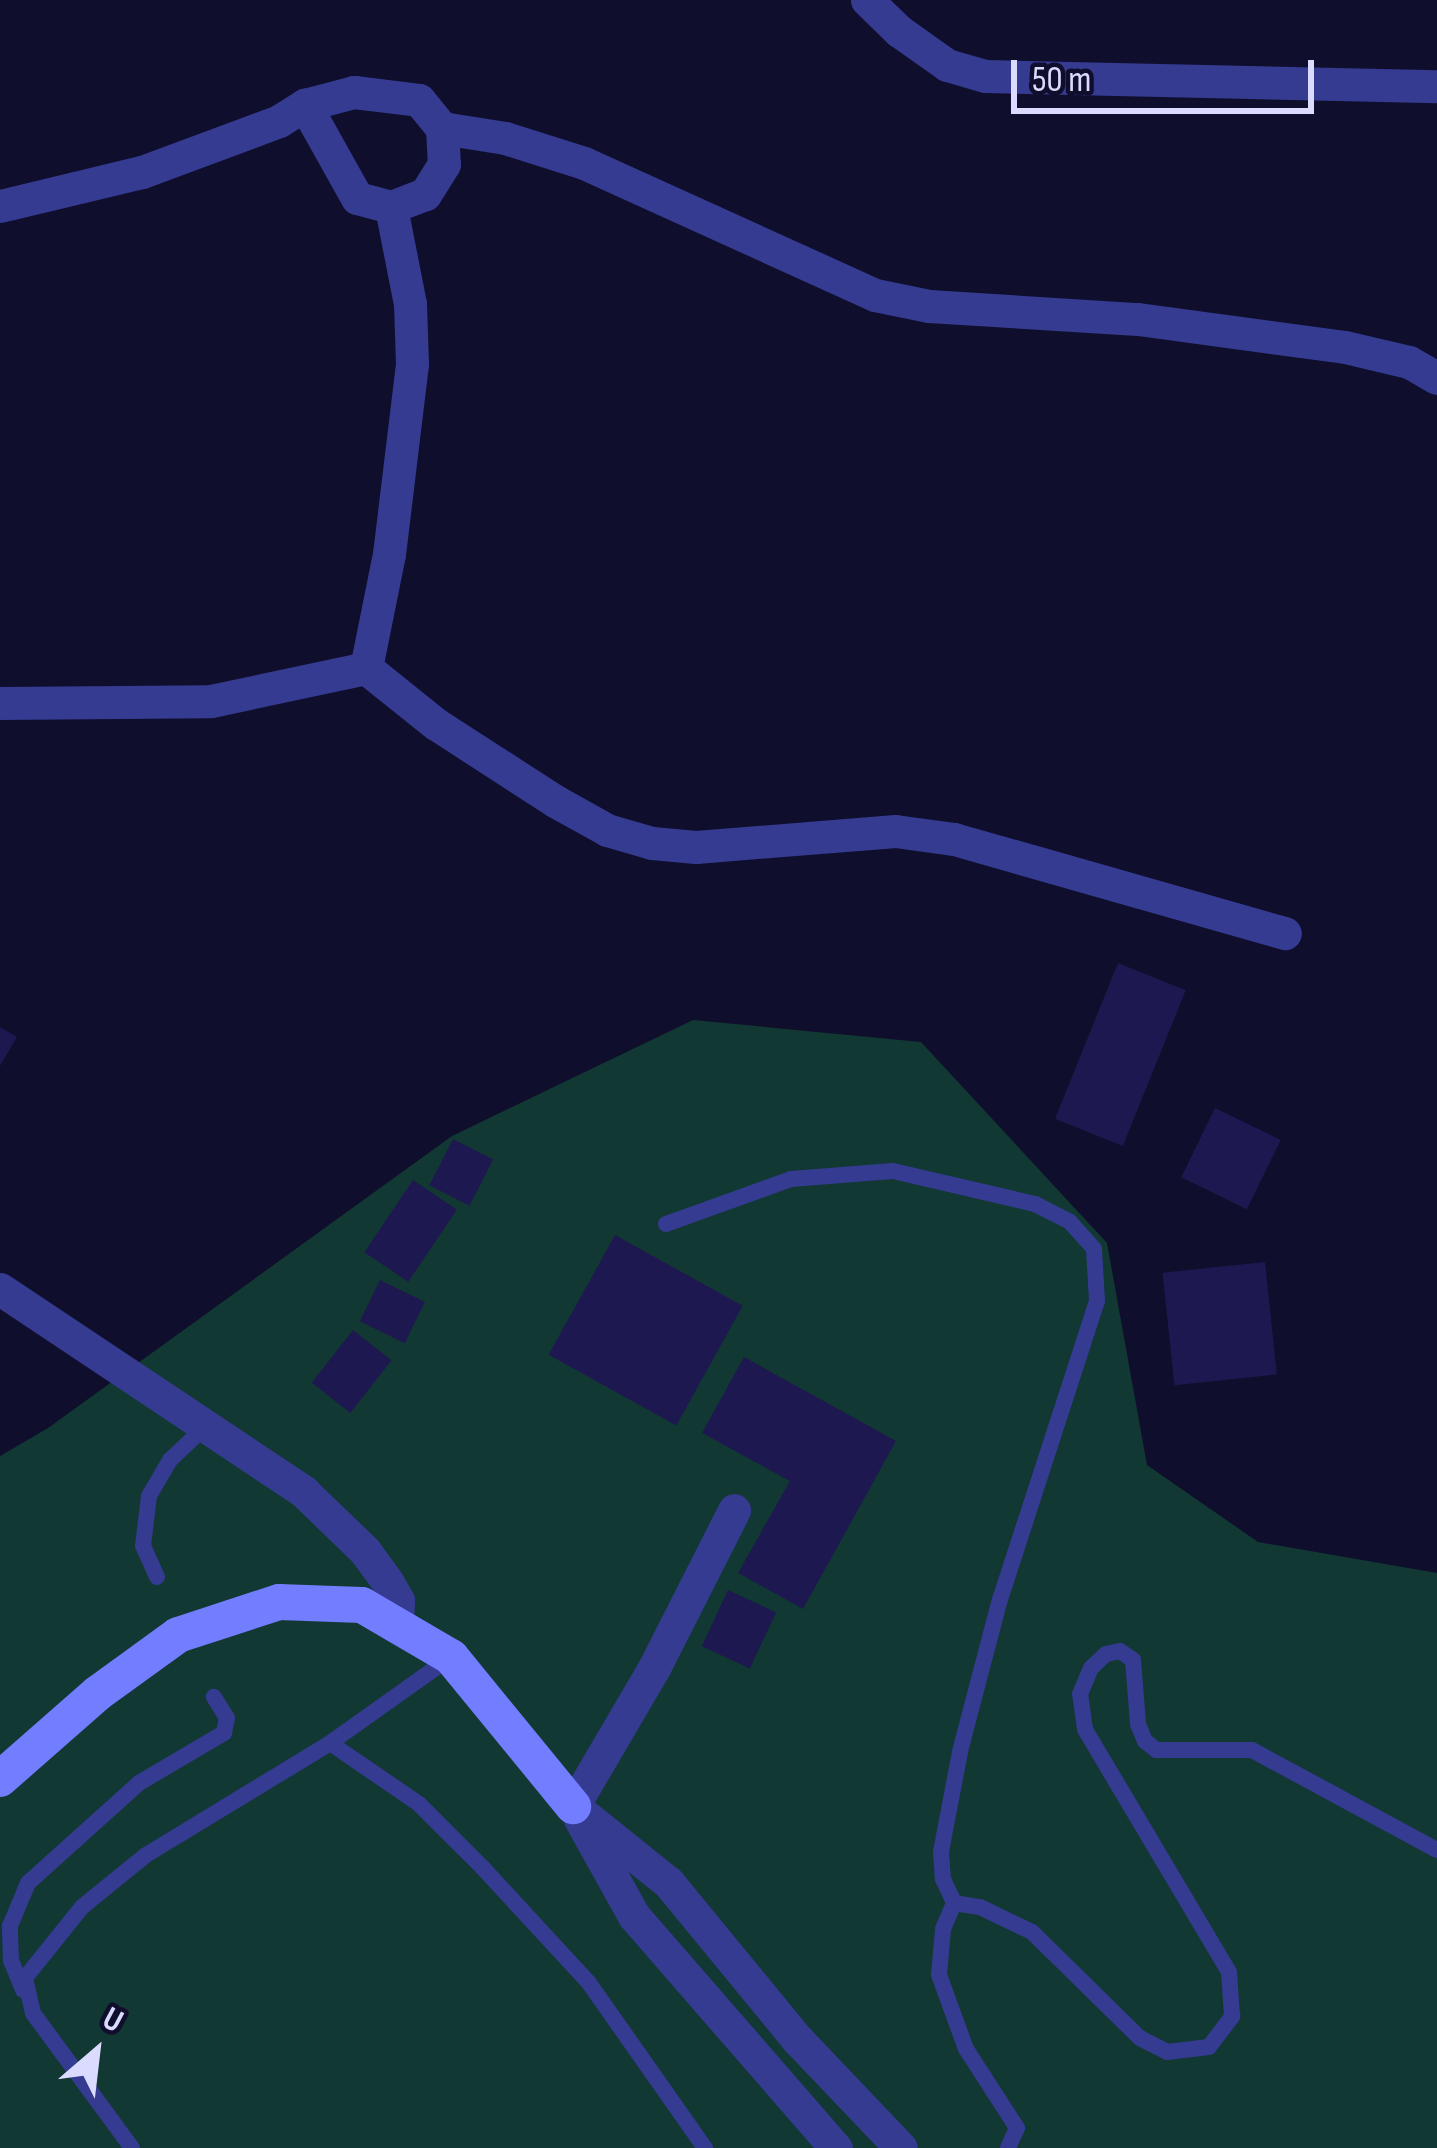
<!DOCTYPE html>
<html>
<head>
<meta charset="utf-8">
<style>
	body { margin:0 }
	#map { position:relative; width:1437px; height:2148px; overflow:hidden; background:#100e2d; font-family:"Sofia Sans Condensed",sans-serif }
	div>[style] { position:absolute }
	.green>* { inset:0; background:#113832 }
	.building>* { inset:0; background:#1e1850; transform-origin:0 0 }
	.lane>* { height:16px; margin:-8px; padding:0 8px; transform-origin:8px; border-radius:8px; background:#343b91 }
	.street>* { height:33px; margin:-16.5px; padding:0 16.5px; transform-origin:16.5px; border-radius:16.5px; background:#343b91 }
	.secondary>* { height:36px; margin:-18px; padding:0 18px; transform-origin:18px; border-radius:18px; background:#727dff }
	span { translate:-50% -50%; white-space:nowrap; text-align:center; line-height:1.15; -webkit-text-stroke:10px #100e2d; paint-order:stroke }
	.north { position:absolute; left:36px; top:1992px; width:120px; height:120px; -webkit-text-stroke:9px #100e2d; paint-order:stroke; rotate:28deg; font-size:33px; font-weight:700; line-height:48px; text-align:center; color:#dbdbff }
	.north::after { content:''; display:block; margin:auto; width:42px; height:54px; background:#dbdbff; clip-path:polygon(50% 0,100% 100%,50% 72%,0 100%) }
	.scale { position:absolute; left:1011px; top:60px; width:303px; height:54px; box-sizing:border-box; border:6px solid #dbdbff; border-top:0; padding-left:15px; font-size:36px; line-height:42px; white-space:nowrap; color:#dbdbff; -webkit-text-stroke:9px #100e2d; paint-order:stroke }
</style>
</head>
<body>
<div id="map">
	<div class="green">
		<div style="clip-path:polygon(693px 1020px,921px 1042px,1107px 1243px,1147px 1465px,1258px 1542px,1437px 1573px,1437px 2148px,0 2148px,0 1456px,48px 1428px,452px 1136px)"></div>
	</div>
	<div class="building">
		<div style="left:1118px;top:963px;width:73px;height:168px;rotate:22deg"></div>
		<div style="clip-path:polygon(0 1027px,17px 1037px,0 1066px)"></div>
		<div style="left:1215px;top:1108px;width:73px;height:77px;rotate:26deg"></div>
		<div style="left:453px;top:1139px;width:45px;height:52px;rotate:27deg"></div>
		<div style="left:413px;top:1180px;width:53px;height:87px;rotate:34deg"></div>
		<div style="left:615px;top:1235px;width:146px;height:137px;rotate:29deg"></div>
		<div style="left:1265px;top:1262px;width:113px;height:103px;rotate:84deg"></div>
		<div style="left:380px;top:1280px;width:50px;height:46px;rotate:26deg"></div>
		<div style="left:353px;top:1330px;width:49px;height:67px;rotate:38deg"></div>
		<div style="clip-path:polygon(744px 1357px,896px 1441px,803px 1609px,738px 1573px,790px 1481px,702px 1433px)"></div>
		<div style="left:728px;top:1590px;width:53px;height:62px;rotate:25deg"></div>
	</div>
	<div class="lane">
		<div style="left:666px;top:1224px;width:133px;rotate:-19.8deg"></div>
		<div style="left:791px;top:1179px;width:102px;rotate:-4.5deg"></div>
		<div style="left:893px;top:1171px;width:146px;rotate:13.1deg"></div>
		<div style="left:1035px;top:1204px;width:39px;rotate:27deg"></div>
		<div style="left:1070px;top:1222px;width:36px;rotate:48deg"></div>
		<div style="left:1094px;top:1249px;width:52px;rotate:86.7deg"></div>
		<div style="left:1097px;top:1301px;width:313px;rotate:108deg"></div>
		<div style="left:1000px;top:1599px;width:158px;rotate:104.7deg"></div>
		<div style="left:960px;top:1752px;width:102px;rotate:100.8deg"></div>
		<div style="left:941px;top:1852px;width:27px;rotate:86deg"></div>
		<div style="left:943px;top:1879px;width:26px;rotate:65deg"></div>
		<div style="left:157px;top:1577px;width:34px;rotate:-114deg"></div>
		<div style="left:143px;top:1546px;width:50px;rotate:-83.2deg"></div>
		<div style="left:149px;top:1496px;width:42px;rotate:-59.7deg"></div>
		<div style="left:170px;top:1460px;width:51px;rotate:-43.4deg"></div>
		<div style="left:330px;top:1743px;width:108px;rotate:34.4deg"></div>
		<div style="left:419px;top:1804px;width:91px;rotate:45deg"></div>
		<div style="left:483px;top:1868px;width:156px;rotate:47.3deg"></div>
		<div style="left:589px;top:1983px;width:202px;rotate:54.9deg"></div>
		<div style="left:23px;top:1990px;width:31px;rotate:-112deg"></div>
		<div style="left:11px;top:1961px;width:35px;rotate:-92deg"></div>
		<div style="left:10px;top:1926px;width:47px;rotate:-67.3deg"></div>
		<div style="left:28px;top:1883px;width:149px;rotate:-42deg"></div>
		<div style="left:139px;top:1783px;width:99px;rotate:-30.5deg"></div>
		<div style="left:224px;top:1733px;width:15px;rotate:-79deg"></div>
		<div style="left:227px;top:1718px;width:25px;rotate:-122deg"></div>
		<div style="left:132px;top:2148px;width:167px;rotate:-126.3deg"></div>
		<div style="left:33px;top:2013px;width:36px;rotate:-103deg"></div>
		<div style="left:25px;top:1978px;width:91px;rotate:-51.2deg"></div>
		<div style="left:82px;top:1907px;width:82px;rotate:-39.1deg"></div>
		<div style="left:146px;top:1855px;width:215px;rotate:-31.3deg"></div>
		<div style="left:330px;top:1743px;width:148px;rotate:-35.4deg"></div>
		<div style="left:1008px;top:2148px;width:22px;rotate:-66deg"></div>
		<div style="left:1017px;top:2128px;width:94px;rotate:-122.8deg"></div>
		<div style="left:966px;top:2049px;width:79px;rotate:-110deg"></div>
		<div style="left:939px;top:1975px;width:46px;rotate:-85deg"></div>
		<div style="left:943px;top:1929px;width:28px;rotate:-67deg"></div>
		<div style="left:954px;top:1903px;width:26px;rotate:9deg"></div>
		<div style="left:980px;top:1907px;width:58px;rotate:25.7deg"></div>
		<div style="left:1032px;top:1932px;width:151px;rotate:44.5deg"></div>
		<div style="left:1140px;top:2038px;width:30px;rotate:27deg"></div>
		<div style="left:1167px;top:2052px;width:42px;rotate:-6.8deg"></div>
		<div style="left:1209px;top:2047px;width:39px;rotate:-53deg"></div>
		<div style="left:1232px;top:2016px;width:44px;rotate:-93.9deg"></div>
		<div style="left:1229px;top:1972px;width:282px;rotate:-120.7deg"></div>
		<div style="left:1085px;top:1729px;width:35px;rotate:-98deg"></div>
		<div style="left:1080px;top:1694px;width:28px;rotate:-67deg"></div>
		<div style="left:1091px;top:1668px;width:21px;rotate:-43deg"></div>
		<div style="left:1106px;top:1654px;width:14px;rotate:-12deg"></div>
		<div style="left:1120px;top:1651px;width:16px;rotate:35deg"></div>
		<div style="left:1133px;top:1660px;width:64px;rotate:85.5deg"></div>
		<div style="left:1138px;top:1724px;width:18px;rotate:68deg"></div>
		<div style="left:1145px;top:1741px;width:14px;rotate:39deg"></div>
		<div style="left:1156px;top:1750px;width:96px"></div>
		<div style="left:1252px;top:1750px;width:210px;rotate:28.4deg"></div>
	</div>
	<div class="street">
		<div style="left:867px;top:0;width:45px;rotate:44.1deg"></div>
		<div style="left:899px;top:31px;width:59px;rotate:35.3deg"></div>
		<div style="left:947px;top:65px;width:40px;rotate:16deg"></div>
		<div style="left:985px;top:76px;width:452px;rotate:1.3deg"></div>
		<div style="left:442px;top:128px;width:36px;rotate:87deg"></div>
		<div style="left:444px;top:164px;width:36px;rotate:122deg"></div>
		<div style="left:425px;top:194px;width:36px;rotate:159deg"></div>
		<div style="left:391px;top:207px;width:35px;rotate:-165deg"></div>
		<div style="left:357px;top:198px;width:107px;rotate:-119.2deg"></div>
		<div style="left:305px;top:105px;width:51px;rotate:-14.9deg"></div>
		<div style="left:354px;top:92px;width:65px;rotate:7deg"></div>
		<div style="left:419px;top:100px;width:36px;rotate:51deg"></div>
		<div style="left:442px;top:128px;width:64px;rotate:9deg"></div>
		<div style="left:505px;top:138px;width:83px;rotate:17.6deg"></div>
		<div style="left:584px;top:163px;width:320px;rotate:24.4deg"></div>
		<div style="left:875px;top:295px;width:55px;rotate:11.5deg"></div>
		<div style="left:929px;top:306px;width:209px;rotate:3.6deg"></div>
		<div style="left:1138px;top:319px;width:209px;rotate:7.7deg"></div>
		<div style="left:1345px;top:347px;width:66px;rotate:13.2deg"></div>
		<div style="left:1409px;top:362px;width:32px;rotate:30deg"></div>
		<div style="left:0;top:206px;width:146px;rotate:-13.5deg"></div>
		<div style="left:142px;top:172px;width:146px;rotate:-20.4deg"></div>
		<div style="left:279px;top:121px;width:31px;rotate:-32deg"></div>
		<div style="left:366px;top:668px;width:116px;rotate:-78.6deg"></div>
		<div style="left:389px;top:554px;width:191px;rotate:-83.1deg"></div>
		<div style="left:412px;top:364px;width:60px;rotate:-91.9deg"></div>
		<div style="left:410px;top:304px;width:99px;rotate:-101.1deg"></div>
		<div style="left:0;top:703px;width:211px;rotate:-0.5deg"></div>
		<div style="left:211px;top:701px;width:158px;rotate:-12deg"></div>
		<div style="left:366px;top:668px;width:90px;rotate:38.7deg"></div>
		<div style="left:436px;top:724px;width:142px;rotate:32.9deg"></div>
		<div style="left:555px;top:801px;width:60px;rotate:29.1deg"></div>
		<div style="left:607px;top:830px;width:47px;rotate:16.1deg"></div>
		<div style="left:652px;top:843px;width:44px;rotate:5.2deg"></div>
		<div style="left:696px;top:847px;width:200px;rotate:-4.6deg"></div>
		<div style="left:895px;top:831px;width:60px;rotate:7.7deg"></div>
		<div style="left:954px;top:839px;width:344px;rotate:15.9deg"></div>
		<div style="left:0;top:1289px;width:366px;rotate:33.7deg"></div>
		<div style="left:304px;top:1492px;width:85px;rotate:44deg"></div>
		<div style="left:365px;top:1551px;width:39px;rotate:54deg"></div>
		<div style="left:388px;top:1583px;width:20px;rotate:60deg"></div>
		<div style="left:398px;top:1600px;width:26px;rotate:92deg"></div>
		<div style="left:573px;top:1806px;width:122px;rotate:38.7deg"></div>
		<div style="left:668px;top:1882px;width:205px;rotate:50.6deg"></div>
		<div style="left:798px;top:2040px;width:149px;rotate:46.4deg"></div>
		<div style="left:573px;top:1806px;width:160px;rotate:-59.6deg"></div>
		<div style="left:654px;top:1668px;width:177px;rotate:-63.1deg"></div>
		<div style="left:580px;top:1819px;width:111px;rotate:60.9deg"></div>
		<div style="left:634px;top:1916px;width:308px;rotate:49deg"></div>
	</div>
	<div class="secondary">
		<div style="left:0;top:1779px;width:130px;rotate:-41.3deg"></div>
		<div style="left:98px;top:1693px;width:99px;rotate:-35.9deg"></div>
		<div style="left:178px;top:1635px;width:106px;rotate:-18.1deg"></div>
		<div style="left:279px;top:1602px;width:83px;rotate:2.1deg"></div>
		<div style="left:362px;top:1605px;width:103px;rotate:30.3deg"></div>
		<div style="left:451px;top:1657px;width:193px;rotate:50.7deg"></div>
	</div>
	<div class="north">U</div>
	<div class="scale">50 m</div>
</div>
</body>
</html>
